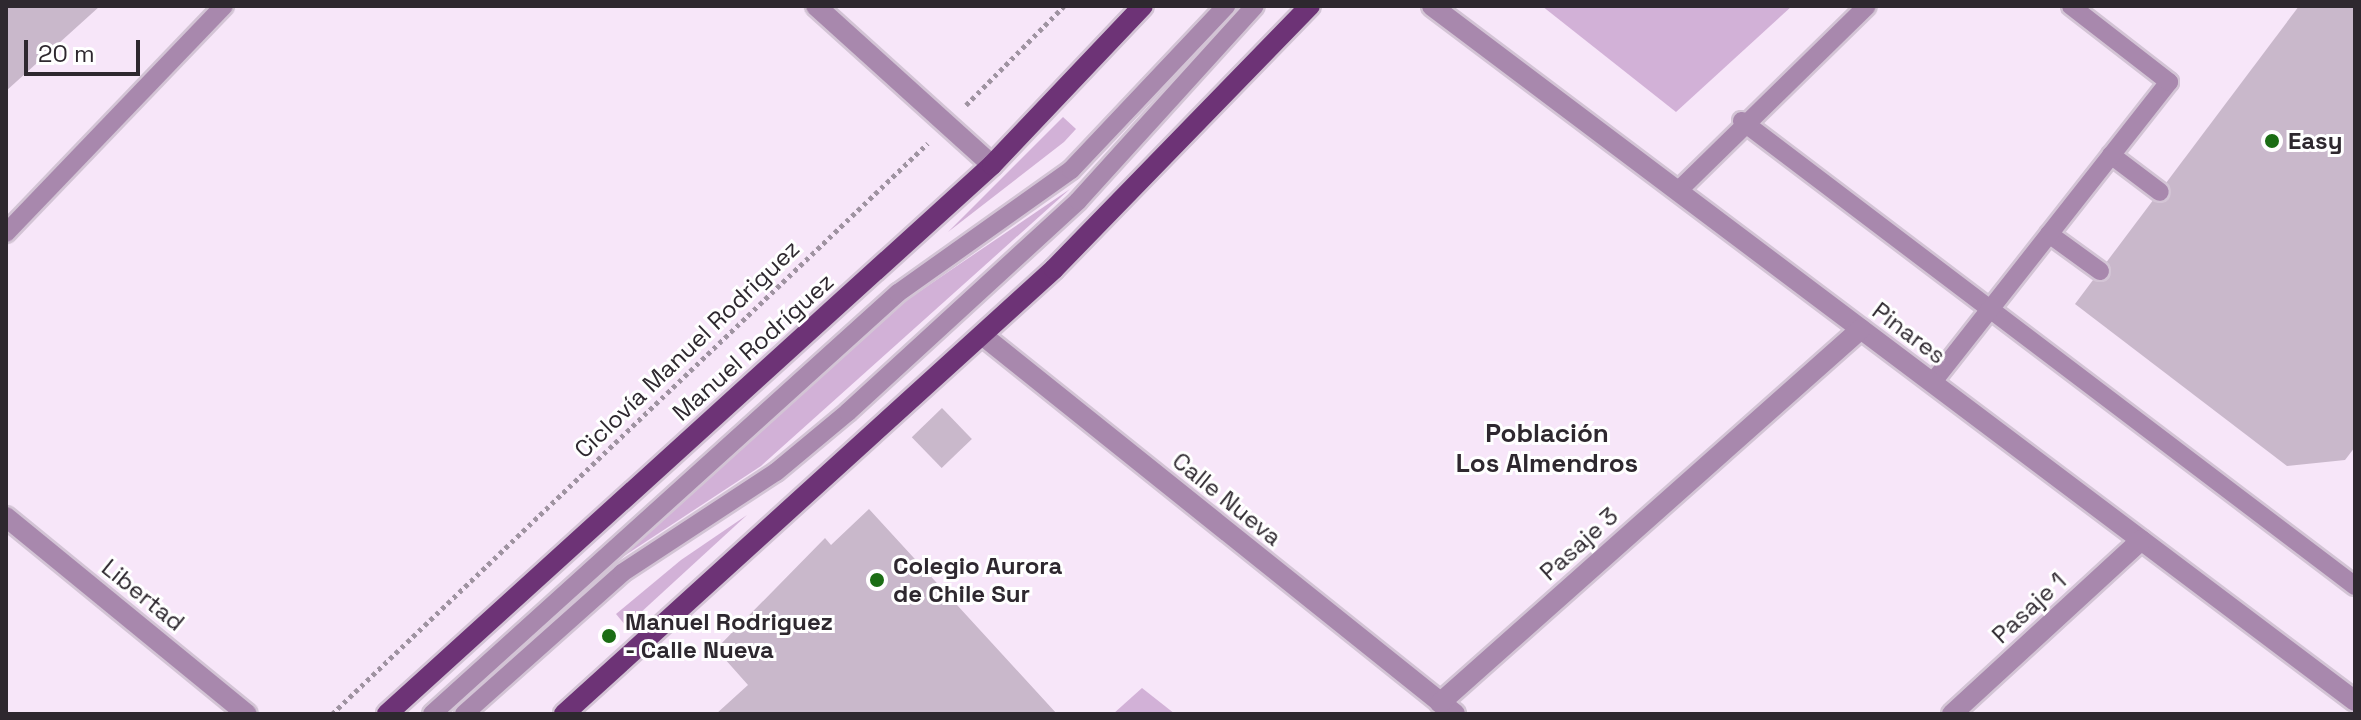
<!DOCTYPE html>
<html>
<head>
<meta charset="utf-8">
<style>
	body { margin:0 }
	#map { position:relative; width:2361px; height:720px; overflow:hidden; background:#f7e6f9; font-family:"Space Grotesk",sans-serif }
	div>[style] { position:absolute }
	.green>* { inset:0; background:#d2b1d7 }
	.building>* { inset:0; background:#c9b8cb; transform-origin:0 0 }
	.path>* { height:5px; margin-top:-2.5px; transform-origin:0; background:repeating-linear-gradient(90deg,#9f93a1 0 4px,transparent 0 8px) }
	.roads { filter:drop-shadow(2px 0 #d3c4d5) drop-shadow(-2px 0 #d3c4d5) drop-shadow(0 2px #d3c4d5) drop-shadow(0 -2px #d3c4d5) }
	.service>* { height:18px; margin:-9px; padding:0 9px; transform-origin:9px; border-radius:9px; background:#a888ad }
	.minor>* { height:20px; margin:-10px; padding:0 10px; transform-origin:10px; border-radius:10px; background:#a888ad }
	.tertiary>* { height:20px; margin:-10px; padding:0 10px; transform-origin:10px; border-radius:10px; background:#a888ad }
	.primary>* { height:20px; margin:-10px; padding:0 10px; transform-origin:10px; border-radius:10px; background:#6d3376 }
	.dots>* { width:22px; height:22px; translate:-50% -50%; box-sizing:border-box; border:4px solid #fff; border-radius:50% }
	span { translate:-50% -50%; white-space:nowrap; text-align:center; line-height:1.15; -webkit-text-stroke:6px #fff; paint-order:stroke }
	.poi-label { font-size:24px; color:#2e282f; font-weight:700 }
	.left { translate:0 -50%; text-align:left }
	.street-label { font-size:24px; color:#2e282f }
	.neighbourhood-label { font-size:26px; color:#2e282f; font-weight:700 }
	.frame { position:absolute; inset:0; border:8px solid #2e282f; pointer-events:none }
	.scale { position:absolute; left:24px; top:40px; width:116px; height:36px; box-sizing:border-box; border:4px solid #2e282f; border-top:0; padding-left:10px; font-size:24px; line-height:28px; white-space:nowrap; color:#2e282f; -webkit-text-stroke:6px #fff; paint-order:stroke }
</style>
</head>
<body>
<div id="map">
	<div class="green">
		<div style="clip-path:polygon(1542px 6px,1792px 6px,1676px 112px)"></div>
		<div style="clip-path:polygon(1063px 117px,1076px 129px,1064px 142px,948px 232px)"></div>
		<div style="clip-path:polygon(1070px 189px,761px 466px,618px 560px,901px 304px)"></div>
		<div style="clip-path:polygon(747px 515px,626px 626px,616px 614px,681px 560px)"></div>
		<div style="clip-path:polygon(1142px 688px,1175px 714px,1113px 714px)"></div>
	</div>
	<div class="building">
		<div style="clip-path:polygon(6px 6px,100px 6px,6px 91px)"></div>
		<div style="clip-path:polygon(2299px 6px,2355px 6px,2355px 447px,2345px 460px,2287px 466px,2075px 304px)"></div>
		<div style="left:942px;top:408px;width:43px;height:42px;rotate:46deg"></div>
		<div style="clip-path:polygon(869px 509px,1057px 714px,716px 714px,748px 685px,716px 649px,825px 538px,831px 545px)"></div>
	</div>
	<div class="path">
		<div style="left:966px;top:105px;width:139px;rotate:-45.3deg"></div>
		<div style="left:332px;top:714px;width:825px;rotate:-43.77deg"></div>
	</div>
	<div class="roads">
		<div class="service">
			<div style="left:1742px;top:121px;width:769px;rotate:37.18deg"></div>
			<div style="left:2111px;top:155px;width:61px;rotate:37.1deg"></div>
			<div style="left:1678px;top:191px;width:264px;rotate:-44.4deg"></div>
			<div style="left:6px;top:233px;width:315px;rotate:-46.2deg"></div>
			<div style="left:2049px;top:234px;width:63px;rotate:36deg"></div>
			<div style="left:1932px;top:383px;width:383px;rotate:-51.8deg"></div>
			<div style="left:2169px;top:82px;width:124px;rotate:-142.2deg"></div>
			<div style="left:432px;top:714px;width:628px;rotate:-42.1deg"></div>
			<div style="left:898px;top:293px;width:212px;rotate:-35.4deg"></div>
			<div style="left:1071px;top:170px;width:226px;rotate:-46.6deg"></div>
			<div style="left:464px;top:714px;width:212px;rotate:-41.7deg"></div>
			<div style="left:622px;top:573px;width:184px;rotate:-33.3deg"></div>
			<div style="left:776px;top:472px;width:94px;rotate:-39.8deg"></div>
			<div style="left:848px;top:412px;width:312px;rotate:-42.5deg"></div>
			<div style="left:1078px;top:201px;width:263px;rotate:-47.8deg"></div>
		</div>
		<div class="minor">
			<div style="left:816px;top:6px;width:237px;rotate:42.1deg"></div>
			<div style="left:1432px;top:6px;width:1155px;rotate:36.98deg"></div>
			<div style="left:982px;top:335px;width:606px;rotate:38.7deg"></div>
			<div style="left:1440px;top:703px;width:563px;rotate:-41.62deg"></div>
			<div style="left:1952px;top:714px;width:257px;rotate:-42.6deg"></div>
		</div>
		<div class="tertiary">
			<div style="left:6px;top:517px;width:311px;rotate:39.3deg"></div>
		</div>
		<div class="primary">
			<div style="left:387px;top:714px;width:817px;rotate:-42.22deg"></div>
			<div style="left:992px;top:165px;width:219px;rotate:-46.5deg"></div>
			<div style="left:564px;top:714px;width:662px;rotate:-42.24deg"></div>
			<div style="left:1054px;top:269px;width:367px;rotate:-45.8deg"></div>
		</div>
	</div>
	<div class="dots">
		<div style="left:2272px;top:141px;background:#1b6d14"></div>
		<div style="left:877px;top:580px;background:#1b6d14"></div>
		<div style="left:609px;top:636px;background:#1b6d14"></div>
	</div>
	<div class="poi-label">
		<span class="left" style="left:2288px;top:141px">Easy</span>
		<span class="left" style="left:893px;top:580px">Colegio Aurora<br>de Chile Sur</span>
		<span class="left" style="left:625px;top:636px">Manuel Rodriguez<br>- Calle Nueva</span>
	</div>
	<div class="street-label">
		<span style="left:1909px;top:333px;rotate:37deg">Pinares</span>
		<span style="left:753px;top:347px;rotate:-42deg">Manuel Rodríguez</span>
		<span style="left:687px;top:349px;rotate:-44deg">Ciclovía Manuel Rodriguez</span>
		<span style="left:1227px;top:499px;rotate:39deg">Calle Nueva</span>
		<span style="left:1579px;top:544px;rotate:-42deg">Pasaje 3</span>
		<span style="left:143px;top:595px;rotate:39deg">Libertad</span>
		<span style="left:2029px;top:608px;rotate:-43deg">Pasaje 1</span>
	</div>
	<div class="neighbourhood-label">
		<span style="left:1547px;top:449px">Población<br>Los Almendros</span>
	</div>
	<div class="frame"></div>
	<div class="scale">20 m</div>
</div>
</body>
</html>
